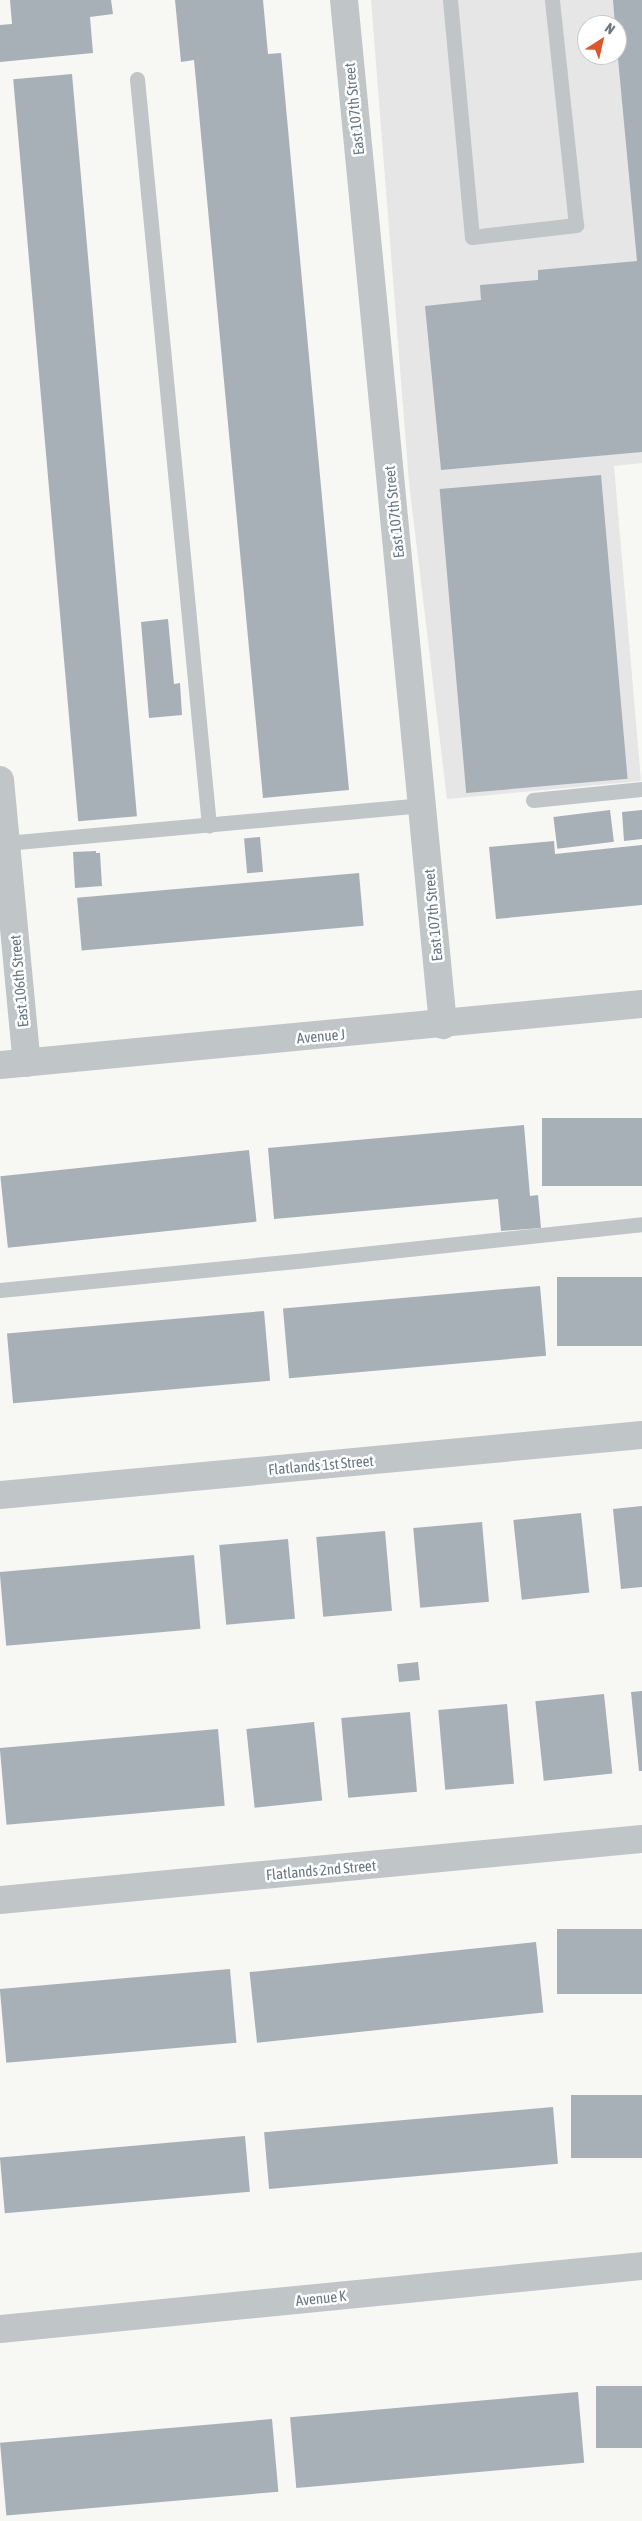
<!DOCTYPE html>
<html>
<head>
<meta charset="utf-8">
<style>
	body { margin:0 }
	#map { position:relative; width:642px; height:2521px; overflow:hidden; background:#f7f7f4; font-family:"Asap Condensed",sans-serif }
	div>[style] { position:absolute }
	.built>* { inset:0; background:#e5e6e5 }
	.building>* { inset:0; background:#a7b0b6; transform-origin:0 0 }
	.service>* { height:15px; margin:-7.5px; padding:0 7.5px; transform-origin:7.5px; border-radius:7.5px; background:#c0c5c8 }
	.minor>* { height:28px; margin:-14px; padding:0 14px; transform-origin:14px; border-radius:14px; background:#c0c5c8 }
	span { translate:-50% -50%; white-space:nowrap; text-align:center; line-height:1.15; -webkit-text-stroke:5px #fff; paint-order:stroke }
	.street-label { font-size:15px; color:#667785 }
	.north { position:absolute; left:577px; top:15px; width:50px; height:50px; box-sizing:border-box; background:#fff; border:1px solid #c2c9ce; border-radius:50%; rotate:35deg; font-size:14px; font-weight:700; line-height:20px; text-align:center; color:#667785 }
	.north::after { content:''; display:block; margin:auto; width:18px; height:22px; background:#e25429; clip-path:polygon(50% 0,100% 100%,50% 72%,0 100%) }
</style>
</head>
<body>
<div id="map">
	<div class="built">
		<div style="clip-path:polygon(evenodd,371px 0,642px 0,642px 463px,614px 466px,641px 781px,447px 799px,409px 482px,371px 0,587px 25px,617px 25px,617px 55px,587px 55px,587px 25px)"></div>
	</div>
	<div class="building">
		<div style="clip-path:polygon(10px 0,111px 0,113px 14px,90px 17px,93px 53px,0 62px,0 25px,12px 24px)"></div>
		<div style="clip-path:polygon(175px 0,263px 0,268px 54px,281px 53px,349px 790px,263px 798px,194px 60px,181px 62px)"></div>
		<div style="clip-path:polygon(613px 0,642px 0,642px 452px,441px 470px,425px 306px,481px 300px,480px 285px,538px 280px,538px 270px,637px 261px,617px 48px,617px 25px,615px 25px)"></div>
		<div style="left:72px;top:74px;width:745px;height:59px;rotate:85deg"></div>
		<div style="left:601px;top:475px;width:305px;height:162px;rotate:85deg"></div>
		<div style="clip-path:polygon(168px 619px,174px 684px,180px 683px,182px 715px,149px 718px,141px 622px)"></div>
		<div style="left:610px;top:810px;width:32px;height:57px;rotate:83deg"></div>
		<div style="clip-path:polygon(642px 810px,642px 839px,624px 841px,622px 812px)"></div>
		<div style="left:260px;top:837px;width:35px;height:16px;rotate:85deg"></div>
		<div style="clip-path:polygon(554px 841px,555px 854px,642px 845px,642px 905px,496px 919px,489px 847px)"></div>
		<div style="clip-path:polygon(96px 851px,96px 853px,100px 853px,102px 886px,75px 888px,73px 852px)"></div>
		<div style="left:359px;top:873px;width:53px;height:283px;rotate:85deg"></div>
		<div style="left:642px;top:1118px;width:68px;height:100px;rotate:90deg"></div>
		<div style="clip-path:polygon(524px 1125px,530px 1196px,538px 1195px,541px 1228px,501px 1231px,498px 1199px,274px 1219px,268px 1148px)"></div>
		<div style="left:249px;top:1150px;width:72px;height:250px;rotate:84deg"></div>
		<div style="left:642px;top:1277px;width:69px;height:85px;rotate:90deg"></div>
		<div style="left:540px;top:1286px;width:70px;height:258px;rotate:85deg"></div>
		<div style="left:264px;top:1311px;width:70px;height:258px;rotate:85deg"></div>
		<div style="clip-path:polygon(642px 1506px,642px 1587px,621px 1589px,613px 1509px)"></div>
		<div style="left:581px;top:1513px;width:80px;height:68px;rotate:84deg"></div>
		<div style="left:482px;top:1522px;width:80px;height:69px;rotate:85deg"></div>
		<div style="left:385px;top:1531px;width:80px;height:69px;rotate:85deg"></div>
		<div style="left:288px;top:1539px;width:80px;height:69px;rotate:85deg"></div>
		<div style="left:194px;top:1555px;width:74px;height:195px;rotate:85deg"></div>
		<div style="left:418px;top:1662px;width:18px;height:21px;rotate:84deg"></div>
		<div style="clip-path:polygon(642px 1691px,642px 1771px,639px 1771px,631px 1692px)"></div>
		<div style="left:604px;top:1694px;width:80px;height:69px;rotate:84deg"></div>
		<div style="left:507px;top:1704px;width:80px;height:69px;rotate:85deg"></div>
		<div style="left:410px;top:1712px;width:80px;height:69px;rotate:85deg"></div>
		<div style="left:314px;top:1722px;width:79px;height:68px;rotate:84deg"></div>
		<div style="left:218px;top:1729px;width:77px;height:219px;rotate:85deg"></div>
		<div style="left:642px;top:1929px;width:65px;height:85px;rotate:90deg"></div>
		<div style="left:536px;top:1942px;width:71px;height:288px;rotate:84deg"></div>
		<div style="left:230px;top:1969px;width:74px;height:231px;rotate:85deg"></div>
		<div style="left:642px;top:2095px;width:63px;height:71px;rotate:90deg"></div>
		<div style="left:553px;top:2107px;width:57px;height:290px;rotate:85deg"></div>
		<div style="left:245px;top:2136px;width:56px;height:246px;rotate:85deg"></div>
		<div style="left:642px;top:2386px;width:62px;height:46px;rotate:90deg"></div>
		<div style="left:578px;top:2392px;width:71px;height:289px;rotate:85deg"></div>
		<div style="left:272px;top:2419px;width:73px;height:273px;rotate:85deg"></div>
	</div>
	<div class="service">
		<div style="left:450px;top:0;width:238px;rotate:84.7deg"></div>
		<div style="left:472px;top:237px;width:105px;rotate:-6.6deg"></div>
		<div style="left:576px;top:225px;width:226px;rotate:-96.1deg"></div>
		<div style="left:137px;top:79px;width:750px;rotate:84.49deg"></div>
		<div style="left:533px;top:800px;width:110px;rotate:-5.8deg"></div>
		<div style="left:6px;top:843px;width:419px;rotate:-5.2deg"></div>
		<div style="left:0;top:1290px;width:298px;rotate:-5.6deg"></div>
		<div style="left:297px;top:1261px;width:347px;rotate:-6.1deg"></div>
	</div>
	<div class="minor">
		<div style="left:344px;top:0;width:1030px;rotate:84.48deg"></div>
		<div style="left:0;top:780px;width:284px;rotate:84.6deg"></div>
		<div style="left:0;top:1065px;width:645px;rotate:-5.43deg"></div>
		<div style="left:0;top:1495px;width:645px;rotate:-5.34deg"></div>
		<div style="left:0;top:1900px;width:645px;rotate:-5.43deg"></div>
		<div style="left:0;top:2329px;width:645px;rotate:-5.6deg"></div>
	</div>
	<div class="street-label">
		<span style="left:354px;top:109px;rotate:-96deg">East 107th Street</span>
		<span style="left:394px;top:512px;rotate:-96deg">East 107th Street</span>
		<span style="left:433px;top:915px;rotate:-95deg">East 107th Street</span>
		<span style="left:19px;top:981px;rotate:-95deg">East 106th Street</span>
		<span style="left:321px;top:1036px;rotate:-5deg">Avenue J</span>
		<span style="left:321px;top:1465px;rotate:-5deg">Flatlands 1st Street</span>
		<span style="left:321px;top:1870px;rotate:-5deg">Flatlands 2nd Street</span>
		<span style="left:321px;top:2298px;rotate:-6deg">Avenue K</span>
	</div>
	<div class="north">N</div>
</div>
</body>
</html>
